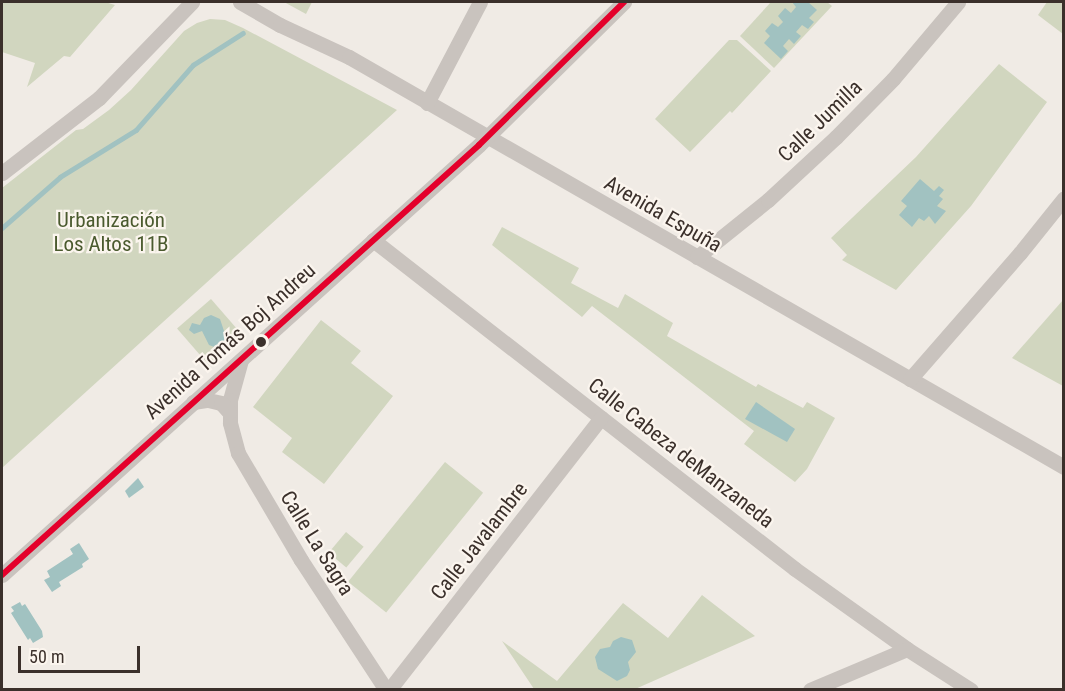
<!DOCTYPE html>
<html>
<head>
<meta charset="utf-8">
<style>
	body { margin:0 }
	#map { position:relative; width:1065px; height:691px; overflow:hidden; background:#f0ebe5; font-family:"Roboto Condensed",sans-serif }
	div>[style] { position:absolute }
	.green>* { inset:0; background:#d1d6bf; transform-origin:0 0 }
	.water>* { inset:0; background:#a1c2c1 }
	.stream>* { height:4.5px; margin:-2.25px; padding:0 2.25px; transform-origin:2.25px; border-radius:2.25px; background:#a1c2c1 }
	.street>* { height:15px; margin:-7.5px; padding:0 7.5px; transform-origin:7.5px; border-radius:7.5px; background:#c9c3be }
	.bus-1>* { height:6px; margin:-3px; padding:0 3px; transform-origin:3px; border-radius:3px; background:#e4002b }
	.dots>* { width:16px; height:16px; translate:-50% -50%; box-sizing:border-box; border:3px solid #fbf5ee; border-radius:50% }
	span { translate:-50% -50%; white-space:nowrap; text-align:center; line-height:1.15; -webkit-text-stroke:4.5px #fbf5ee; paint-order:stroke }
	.street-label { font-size:21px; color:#3b302b }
	.park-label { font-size:21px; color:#4a5a2e }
	.frame { position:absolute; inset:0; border:3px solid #3b302b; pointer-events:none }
	.scale { position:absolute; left:18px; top:646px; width:122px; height:27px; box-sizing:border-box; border:3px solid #3b302b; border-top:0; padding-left:8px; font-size:18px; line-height:21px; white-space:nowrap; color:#3b302b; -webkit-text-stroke:4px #fbf5ee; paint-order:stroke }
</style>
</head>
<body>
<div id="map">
	<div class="green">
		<div style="clip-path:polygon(2px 2px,105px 2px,115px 5px,70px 57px,64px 56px,27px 87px,35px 63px,2px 52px)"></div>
		<div style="clip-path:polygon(284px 2px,312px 2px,306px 14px)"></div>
		<div style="clip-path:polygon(771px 2px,827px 2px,832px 6px,774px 68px,740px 36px)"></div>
		<div style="clip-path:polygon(1047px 2px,1063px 2px,1063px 34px,1038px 15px)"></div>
		<div style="clip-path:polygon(210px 19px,225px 20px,243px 28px,397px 110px,2px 468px,2px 188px,76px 130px,83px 129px,109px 110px,131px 90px,184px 31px,197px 23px)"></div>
		<div style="clip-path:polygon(729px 40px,737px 40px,771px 71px,732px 113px,730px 111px,690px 152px,655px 119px)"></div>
		<div style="clip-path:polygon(999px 64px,1047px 102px,971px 206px,896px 290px,842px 260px,847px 255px,831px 238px,916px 157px)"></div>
		<div style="clip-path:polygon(502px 227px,579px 268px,571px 283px,618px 308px,625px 294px,673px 323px,667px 336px,756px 387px,758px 384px,803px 408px,807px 402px,835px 418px,807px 469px,795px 482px,744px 444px,754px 431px,592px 306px,582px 317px,492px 245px)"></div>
		<div style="left:211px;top:299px;width:49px;height:45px;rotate:49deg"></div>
		<div style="clip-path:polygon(1063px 300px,1063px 386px,1012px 358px)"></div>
		<div style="clip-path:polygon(321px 320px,361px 351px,351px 363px,393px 396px,324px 484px,282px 452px,292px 438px,253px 407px)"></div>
		<div style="left:445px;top:462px;width:49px;height:154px;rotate:39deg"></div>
		<div style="left:346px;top:532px;width:23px;height:27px;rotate:40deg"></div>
		<div style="clip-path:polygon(702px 595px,755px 636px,633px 690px,534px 689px,502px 641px,557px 681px,623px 603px,668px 638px)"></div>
	</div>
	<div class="water">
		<div style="clip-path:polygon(792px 2px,808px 2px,817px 10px,809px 18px,814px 22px,808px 29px,802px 25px,796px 32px,801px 36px,794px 44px,789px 39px,783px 46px,788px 51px,781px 59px,764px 43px,770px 36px,765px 31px,772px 23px,778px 27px,783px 22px,778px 16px,785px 8px,791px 13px,796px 7px)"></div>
		<div style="clip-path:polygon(920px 179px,934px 191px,939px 186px,944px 190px,939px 196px,943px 199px,937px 206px,946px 211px,935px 224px,929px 216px,924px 221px,919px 218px,912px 227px,899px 215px,907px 206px,901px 201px)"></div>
		<div style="clip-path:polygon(211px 315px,220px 319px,226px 337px,225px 343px,217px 348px,209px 345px,202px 331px,194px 334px,189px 330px,192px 323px,200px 325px,204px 318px)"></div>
		<div style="clip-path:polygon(756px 402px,795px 429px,787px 442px,745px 419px)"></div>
		<div style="clip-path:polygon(138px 478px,144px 487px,129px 498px,125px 491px)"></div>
		<div style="clip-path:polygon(79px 543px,89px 559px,82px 564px,83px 567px,59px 582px,61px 586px,52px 592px,44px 580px,50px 577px,47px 571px,73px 554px,70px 549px)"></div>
		<div style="clip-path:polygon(20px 602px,22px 606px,25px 604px,42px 631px,43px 637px,33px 643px,30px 638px,28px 640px,11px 613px,14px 611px,11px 607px)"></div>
		<div style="clip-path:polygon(621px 637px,632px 640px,636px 652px,628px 662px,630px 670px,627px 676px,617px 681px,598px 669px,595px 657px,600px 649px,610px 647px,613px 641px)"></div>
	</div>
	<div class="stream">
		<div style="left:2px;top:228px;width:77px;rotate:-41.3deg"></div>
		<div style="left:60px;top:177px;width:89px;rotate:-31.7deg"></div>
		<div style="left:136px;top:130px;width:86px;rotate:-48.8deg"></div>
		<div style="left:193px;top:65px;width:59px;rotate:-32.6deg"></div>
	</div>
	<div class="street">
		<div style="left:240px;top:2px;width:46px;rotate:29.9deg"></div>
		<div style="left:280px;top:25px;width:76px;rotate:24.9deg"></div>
		<div style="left:349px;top:57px;width:824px;rotate:29.83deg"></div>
		<div style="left:427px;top:103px;width:114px;rotate:-62.3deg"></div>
		<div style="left:2px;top:173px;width:123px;rotate:-37.7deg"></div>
		<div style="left:99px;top:98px;width:134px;rotate:-45.9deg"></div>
		<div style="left:373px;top:240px;width:535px;rotate:37.94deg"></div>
		<div style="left:795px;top:569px;width:138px;rotate:35.5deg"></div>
		<div style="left:907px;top:649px;width:76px;rotate:32.6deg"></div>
		<div style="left:697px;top:257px;width:91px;rotate:-38.8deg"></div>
		<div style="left:768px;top:200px;width:93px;rotate:-42.8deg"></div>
		<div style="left:836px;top:137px;width:81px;rotate:-45.5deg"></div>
		<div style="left:893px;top:79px;width:101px;rotate:-49.8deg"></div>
		<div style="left:241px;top:360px;width:41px;rotate:105.4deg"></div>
		<div style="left:230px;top:400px;width:23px;rotate:90deg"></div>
		<div style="left:230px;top:423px;width:31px;rotate:75deg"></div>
		<div style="left:238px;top:453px;width:124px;rotate:59.5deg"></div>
		<div style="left:301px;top:560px;width:155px;rotate:56.8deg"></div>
		<div style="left:910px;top:379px;width:167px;rotate:-48.9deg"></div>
		<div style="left:1020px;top:253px;width:70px;rotate:-51.3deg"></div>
		<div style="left:193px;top:402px;width:15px;rotate:-8deg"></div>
		<div style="left:208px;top:400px;width:13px;rotate:13deg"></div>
		<div style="left:221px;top:403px;width:12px;rotate:48deg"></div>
		<div style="left:2px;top:575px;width:642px;rotate:-42.03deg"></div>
		<div style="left:479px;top:145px;width:204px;rotate:-44.6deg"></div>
		<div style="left:389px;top:690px;width:345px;rotate:-52.1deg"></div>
		<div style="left:810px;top:690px;width:105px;rotate:-22.9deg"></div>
	</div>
	<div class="bus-1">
		<div style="left:2px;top:575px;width:642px;rotate:-42.03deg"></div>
		<div style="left:479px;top:145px;width:204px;rotate:-44.6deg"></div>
	</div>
	<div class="dots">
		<div style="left:261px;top:342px;background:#3b302b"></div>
	</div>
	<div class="street-label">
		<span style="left:820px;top:121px;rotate:-44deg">Calle Jumilla</span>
		<span style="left:663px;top:214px;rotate:30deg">Avenida Espuña</span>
		<span style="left:230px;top:341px;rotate:-42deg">Avenida Tomás Boj Andreu</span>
		<span style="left:681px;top:453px;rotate:38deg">Calle Cabeza deManzaneda</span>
		<span style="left:479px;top:541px;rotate:-52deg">Calle Javalambre</span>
		<span style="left:317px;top:543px;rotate:58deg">Calle La Sagra</span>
	</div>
	<div class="park-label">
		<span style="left:111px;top:232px">Urbanización<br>Los Altos 11B</span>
	</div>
	<div class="frame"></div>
	<div class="scale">50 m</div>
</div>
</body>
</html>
